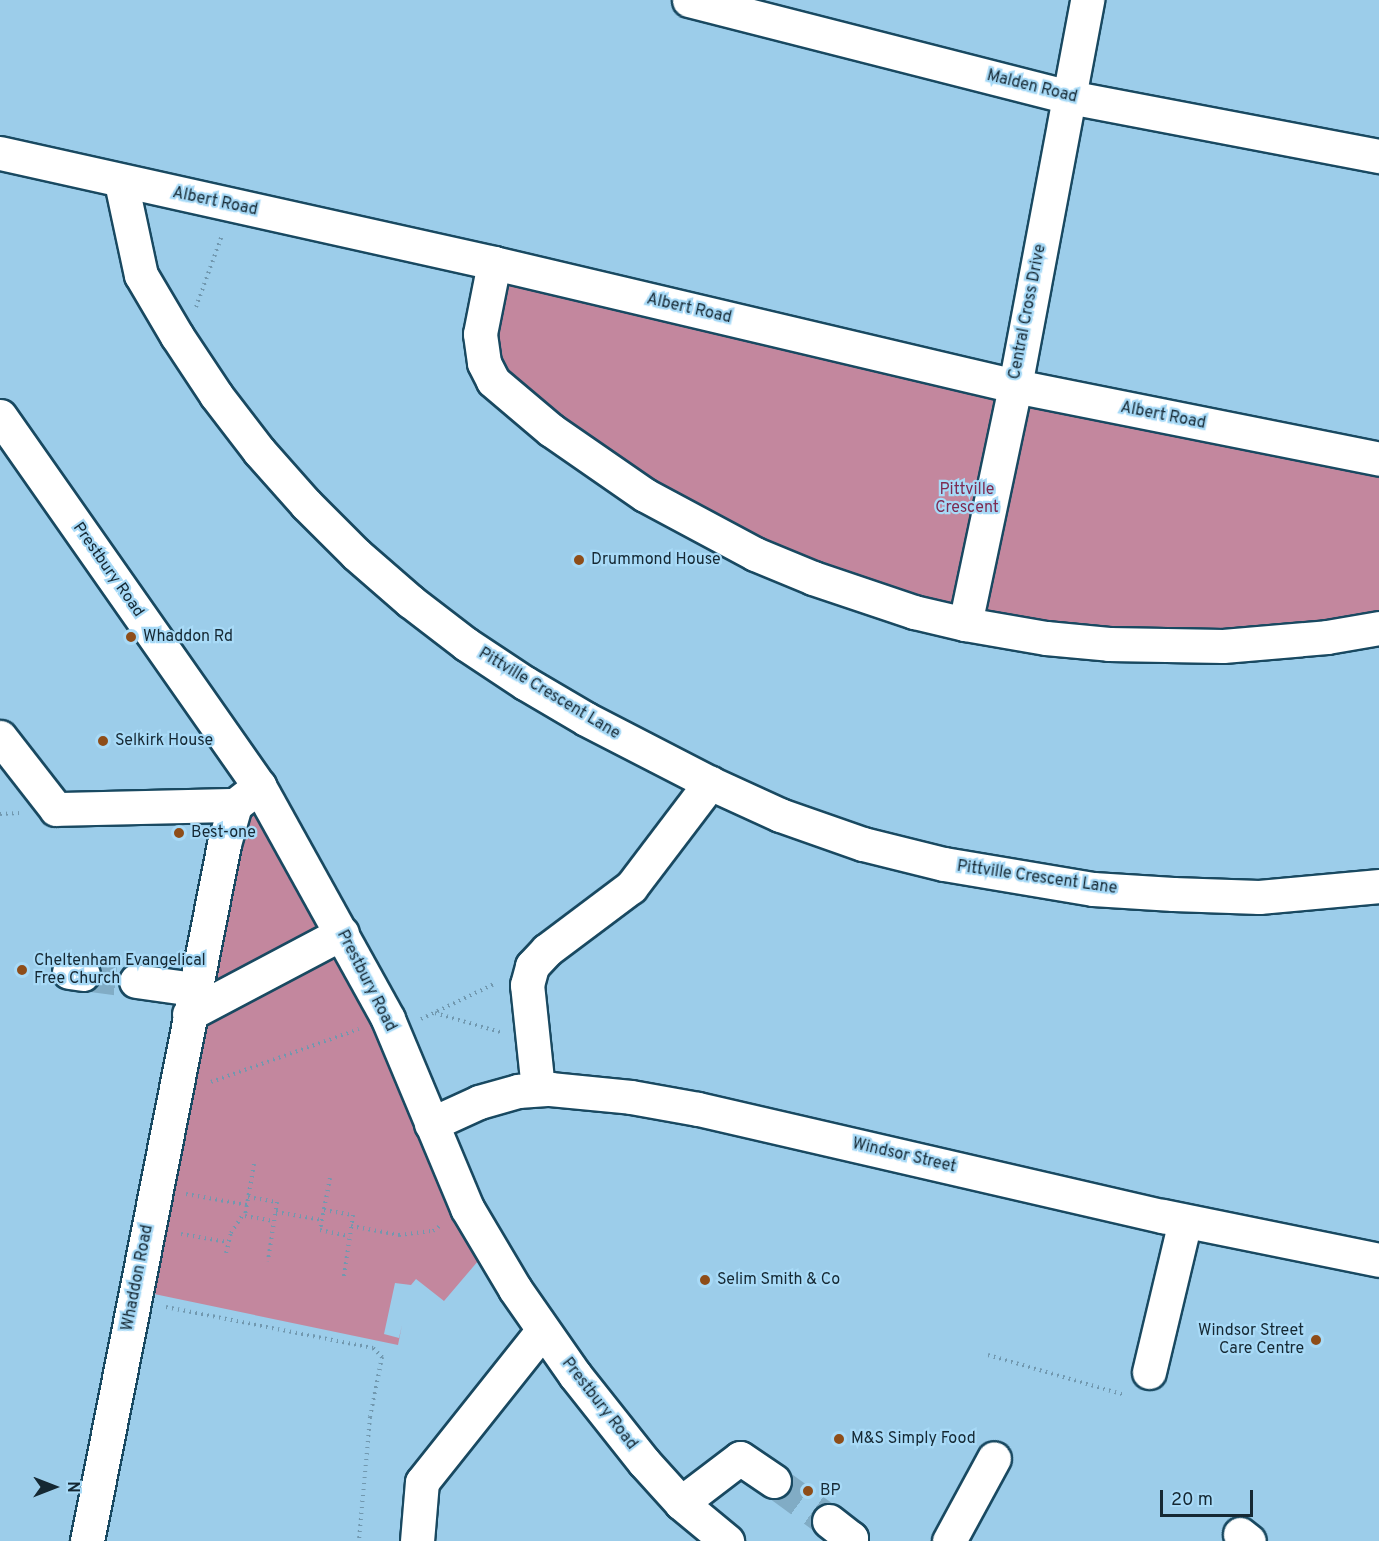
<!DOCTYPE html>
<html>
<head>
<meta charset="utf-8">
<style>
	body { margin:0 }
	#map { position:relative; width:1379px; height:1541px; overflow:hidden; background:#9ccdea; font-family:Overpass,sans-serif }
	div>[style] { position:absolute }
	.green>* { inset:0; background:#c3879e }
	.minor-tunnel>* { height:33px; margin-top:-16.5px; transform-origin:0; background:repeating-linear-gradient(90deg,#81acc5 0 33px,transparent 0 49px) }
	.path>* { height:4px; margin-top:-2px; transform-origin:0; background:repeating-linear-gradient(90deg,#7198af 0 1.5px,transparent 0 6px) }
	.roads { filter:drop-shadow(2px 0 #194961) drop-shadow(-2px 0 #194961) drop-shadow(0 2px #194961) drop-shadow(0 -2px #194961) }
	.minor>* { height:33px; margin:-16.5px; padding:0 16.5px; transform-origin:16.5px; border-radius:16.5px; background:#fff }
	.major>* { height:33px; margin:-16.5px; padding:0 16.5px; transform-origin:16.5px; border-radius:16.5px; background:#fff }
	.dots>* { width:16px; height:16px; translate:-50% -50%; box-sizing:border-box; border:3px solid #a8daf7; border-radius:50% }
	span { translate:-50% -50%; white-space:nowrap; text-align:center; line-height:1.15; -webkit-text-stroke:4.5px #a8daf7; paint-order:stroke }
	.street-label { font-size:16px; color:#152833 }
	.park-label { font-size:16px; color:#7e2b51 }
	.poi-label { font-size:16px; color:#152833 }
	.left { translate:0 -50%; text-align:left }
	.right { translate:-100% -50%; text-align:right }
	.north { position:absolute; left:24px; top:1457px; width:60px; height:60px; -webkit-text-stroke:4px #a8daf7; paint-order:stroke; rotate:90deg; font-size:16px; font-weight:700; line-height:24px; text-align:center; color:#152833 }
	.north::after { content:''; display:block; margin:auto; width:21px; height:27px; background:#152833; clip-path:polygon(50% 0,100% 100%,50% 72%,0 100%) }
	.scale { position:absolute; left:1160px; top:1490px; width:93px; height:27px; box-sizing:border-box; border:3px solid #152833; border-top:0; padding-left:8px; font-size:18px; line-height:21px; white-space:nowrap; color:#152833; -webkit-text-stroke:4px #a8daf7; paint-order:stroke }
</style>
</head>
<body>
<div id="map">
	<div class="green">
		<div style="clip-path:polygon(494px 263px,1379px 459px,1379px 628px,1046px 638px,755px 554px,484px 363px)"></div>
		<div style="clip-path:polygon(259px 786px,490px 1247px,444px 1301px,416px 1279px,411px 1285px,395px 1283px,384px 1334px,399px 1338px,402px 1325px,398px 1345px,135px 1290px,214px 889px)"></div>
	</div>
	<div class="minor-tunnel">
		<div style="left:83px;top:974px;width:53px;rotate:7.5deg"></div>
		<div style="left:774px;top:1481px;width:68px;rotate:36deg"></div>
	</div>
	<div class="path">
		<div style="left:196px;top:307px;width:77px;rotate:-70.1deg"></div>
		<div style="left:0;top:814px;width:19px;rotate:-3deg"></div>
		<div style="left:435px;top:1013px;width:68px;rotate:16.3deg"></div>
		<div style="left:421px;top:1019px;width:83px;rotate:-25.6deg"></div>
		<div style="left:211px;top:1082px;width:157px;rotate:-19.7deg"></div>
		<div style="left:254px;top:1164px;width:53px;rotate:99.8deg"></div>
		<div style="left:245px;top:1216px;width:29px;rotate:10deg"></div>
		<div style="left:330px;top:1178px;width:53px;rotate:100.9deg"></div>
		<div style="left:320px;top:1230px;width:30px;rotate:12deg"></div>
		<div style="left:186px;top:1194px;width:62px;rotate:10.2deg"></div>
		<div style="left:248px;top:1197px;width:29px;rotate:10deg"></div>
		<div style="left:277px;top:1202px;width:60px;rotate:98.7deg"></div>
		<div style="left:324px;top:1210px;width:29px;rotate:10deg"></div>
		<div style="left:353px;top:1215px;width:62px;rotate:98.4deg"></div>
		<div style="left:276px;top:1212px;width:47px;rotate:9.9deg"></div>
		<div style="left:351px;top:1226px;width:49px;rotate:10.6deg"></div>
		<div style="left:399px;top:1235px;width:34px;rotate:-7deg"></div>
		<div style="left:433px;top:1231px;width:9px;rotate:-36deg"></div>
		<div style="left:181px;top:1234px;width:47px;rotate:9.9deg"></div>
		<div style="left:226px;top:1253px;width:21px;rotate:-76deg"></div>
		<div style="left:231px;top:1233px;width:24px;rotate:-57deg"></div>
		<div style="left:166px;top:1307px;width:211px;rotate:11.2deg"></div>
		<div style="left:373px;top:1348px;width:13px;rotate:45deg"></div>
		<div style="left:382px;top:1357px;width:61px;rotate:101.3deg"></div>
		<div style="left:370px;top:1417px;width:124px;rotate:95.1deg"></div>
		<div style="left:988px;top:1355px;width:143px;rotate:16.3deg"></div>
	</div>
	<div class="roads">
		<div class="minor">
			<div style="left:689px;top:0;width:392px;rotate:14.3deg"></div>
			<div style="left:1069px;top:97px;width:316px;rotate:10.8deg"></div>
			<div style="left:0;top:153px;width:506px;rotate:12.55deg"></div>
			<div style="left:494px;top:263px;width:535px;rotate:13.28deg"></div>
			<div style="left:1015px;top:386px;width:371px;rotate:11.3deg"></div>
			<div style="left:121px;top:182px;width:95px;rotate:77.9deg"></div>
			<div style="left:141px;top:275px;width:71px;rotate:59.5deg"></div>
			<div style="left:177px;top:336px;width:71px;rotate:56.5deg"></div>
			<div style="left:216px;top:395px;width:71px;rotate:52.5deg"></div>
			<div style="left:259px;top:451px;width:71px;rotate:48.4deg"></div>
			<div style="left:306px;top:504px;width:71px;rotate:45deg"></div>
			<div style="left:356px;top:554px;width:72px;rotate:41deg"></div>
			<div style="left:410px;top:601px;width:71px;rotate:37.5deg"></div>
			<div style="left:466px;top:644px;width:71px;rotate:33.5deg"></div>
			<div style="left:525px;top:683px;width:71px;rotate:30.5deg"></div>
			<div style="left:586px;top:719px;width:140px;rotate:27.3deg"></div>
			<div style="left:710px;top:783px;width:77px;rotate:24.6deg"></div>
			<div style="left:780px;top:815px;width:88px;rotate:19.3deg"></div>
			<div style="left:863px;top:844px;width:83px;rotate:13.9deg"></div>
			<div style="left:944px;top:864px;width:151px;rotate:9.5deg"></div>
			<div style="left:1093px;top:889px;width:80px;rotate:3.6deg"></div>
			<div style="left:1173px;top:894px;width:86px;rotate:2deg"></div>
			<div style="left:1259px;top:897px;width:121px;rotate:-5.2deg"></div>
			<div style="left:494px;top:263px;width:72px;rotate:101.2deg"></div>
			<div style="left:480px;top:334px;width:29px;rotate:82deg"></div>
			<div style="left:484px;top:363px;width:20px;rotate:63deg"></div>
			<div style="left:493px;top:381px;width:76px;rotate:40.2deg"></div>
			<div style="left:551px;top:430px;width:114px;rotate:34.7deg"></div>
			<div style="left:645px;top:495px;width:125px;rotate:28.2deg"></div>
			<div style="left:755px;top:554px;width:63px;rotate:22.5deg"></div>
			<div style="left:813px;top:578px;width:107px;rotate:18.6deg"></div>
			<div style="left:914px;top:612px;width:52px;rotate:13.2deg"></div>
			<div style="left:965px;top:624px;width:82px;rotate:9.8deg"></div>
			<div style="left:1046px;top:638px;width:63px;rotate:5.4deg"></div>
			<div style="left:1109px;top:644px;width:114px;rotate:1deg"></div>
			<div style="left:1223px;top:646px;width:104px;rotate:-4.9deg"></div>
			<div style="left:1327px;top:637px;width:53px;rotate:-9.8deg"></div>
			<div style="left:965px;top:624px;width:243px;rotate:-78.1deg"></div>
			<div style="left:1015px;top:386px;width:393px;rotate:-79.4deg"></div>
			<div style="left:0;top:737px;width:91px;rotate:52.1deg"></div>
			<div style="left:56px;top:809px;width:179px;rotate:-1.3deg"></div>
			<div style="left:69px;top:972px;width:14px;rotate:8deg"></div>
			<div style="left:136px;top:981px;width:59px;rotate:7.9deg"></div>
			<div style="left:189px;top:1014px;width:173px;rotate:-27.9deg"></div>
			<div style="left:538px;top:1089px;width:105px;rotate:-96deg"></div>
			<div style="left:527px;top:985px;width:20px;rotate:-75deg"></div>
			<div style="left:532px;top:966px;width:22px;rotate:-47deg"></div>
			<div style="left:547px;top:950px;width:105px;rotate:-36.9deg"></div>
			<div style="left:631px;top:887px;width:131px;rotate:-52.8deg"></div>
			<div style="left:431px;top:1124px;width:53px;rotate:-24.6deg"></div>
			<div style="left:479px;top:1102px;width:41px;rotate:-15.8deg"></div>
			<div style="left:518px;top:1091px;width:32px;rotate:-4deg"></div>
			<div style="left:550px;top:1089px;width:81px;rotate:5.6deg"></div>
			<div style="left:631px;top:1097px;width:68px;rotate:10.2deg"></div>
			<div style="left:698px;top:1109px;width:477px;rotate:13deg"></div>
			<div style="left:1163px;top:1216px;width:220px;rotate:11.5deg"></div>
			<div style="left:1149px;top:1372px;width:155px;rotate:-76.6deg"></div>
			<div style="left:681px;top:1503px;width:74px;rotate:-37.3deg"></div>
			<div style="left:740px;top:1458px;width:41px;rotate:34.1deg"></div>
			<div style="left:829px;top:1521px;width:28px;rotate:38deg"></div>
			<div style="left:851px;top:1538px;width:3px;rotate:108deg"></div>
			<div style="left:1240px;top:1534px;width:11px;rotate:38deg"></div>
			<div style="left:87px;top:1541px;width:710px;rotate:-78.88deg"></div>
			<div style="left:224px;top:844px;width:41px;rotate:-74.2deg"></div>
			<div style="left:235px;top:805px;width:31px;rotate:-38deg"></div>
			<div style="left:417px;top:1541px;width:59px;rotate:-85.2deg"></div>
			<div style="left:422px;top:1482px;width:194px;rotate:-51.5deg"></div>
			<div style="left:949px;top:1541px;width:94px;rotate:-61.5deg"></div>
		</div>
		<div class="major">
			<div style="left:0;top:416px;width:452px;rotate:55deg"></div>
			<div style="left:259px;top:786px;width:266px;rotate:61deg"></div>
			<div style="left:388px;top:1019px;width:205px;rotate:67.3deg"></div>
			<div style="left:467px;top:1208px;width:94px;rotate:59.3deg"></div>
			<div style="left:515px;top:1289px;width:105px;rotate:55.1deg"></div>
			<div style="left:575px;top:1375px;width:111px;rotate:51.6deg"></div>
			<div style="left:644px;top:1462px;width:55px;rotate:47.9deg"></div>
			<div style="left:681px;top:1503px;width:60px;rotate:39.6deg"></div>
		</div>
	</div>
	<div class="dots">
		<div style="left:579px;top:560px;background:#8e4d19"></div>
		<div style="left:131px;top:637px;background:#8e4d19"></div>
		<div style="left:103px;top:741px;background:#8e4d19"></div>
		<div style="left:179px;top:833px;background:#8e4d19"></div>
		<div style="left:22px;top:970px;background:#8e4d19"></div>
		<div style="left:705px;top:1280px;background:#8e4d19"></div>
		<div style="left:1316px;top:1340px;background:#8e4d19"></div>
		<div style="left:839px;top:1439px;background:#8e4d19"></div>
		<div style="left:808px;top:1491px;background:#8e4d19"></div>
	</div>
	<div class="street-label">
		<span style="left:1032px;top:87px;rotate:14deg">Malden Road</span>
		<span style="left:215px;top:202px;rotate:12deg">Albert Road</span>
		<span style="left:689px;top:309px;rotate:13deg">Albert Road</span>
		<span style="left:1028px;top:312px;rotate:-79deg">Central Cross Drive</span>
		<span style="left:1163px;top:416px;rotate:11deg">Albert Road</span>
		<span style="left:108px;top:570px;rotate:55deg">Prestbury Road</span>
		<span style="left:549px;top:694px;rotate:31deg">Pittville Crescent Lane</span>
		<span style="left:1037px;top:878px;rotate:8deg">Pittville Crescent Lane</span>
		<span style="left:366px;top:981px;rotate:63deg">Prestbury Road</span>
		<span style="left:904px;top:1156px;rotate:13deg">Windsor Street</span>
		<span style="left:138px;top:1278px;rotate:-79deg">Whaddon Road</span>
		<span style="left:599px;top:1404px;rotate:52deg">Prestbury Road</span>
	</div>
	<div class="park-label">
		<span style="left:967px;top:499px">Pittville<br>Crescent</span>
	</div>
	<div class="poi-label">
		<span class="left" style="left:591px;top:560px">Drummond House</span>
		<span class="left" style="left:143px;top:637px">Whaddon Rd</span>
		<span class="left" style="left:115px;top:741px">Selkirk House</span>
		<span class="left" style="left:191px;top:833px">Best-one</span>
		<span class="left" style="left:34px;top:970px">Cheltenham Evangelical<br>Free Church</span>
		<span class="left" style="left:717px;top:1280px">Selim Smith &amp; Co</span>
		<span class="right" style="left:1304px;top:1340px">Windsor Street<br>Care Centre</span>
		<span class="left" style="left:851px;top:1439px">M&amp;S Simply Food</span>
		<span class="left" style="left:820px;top:1491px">BP</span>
	</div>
	<div class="north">N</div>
	<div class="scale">20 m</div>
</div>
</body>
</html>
